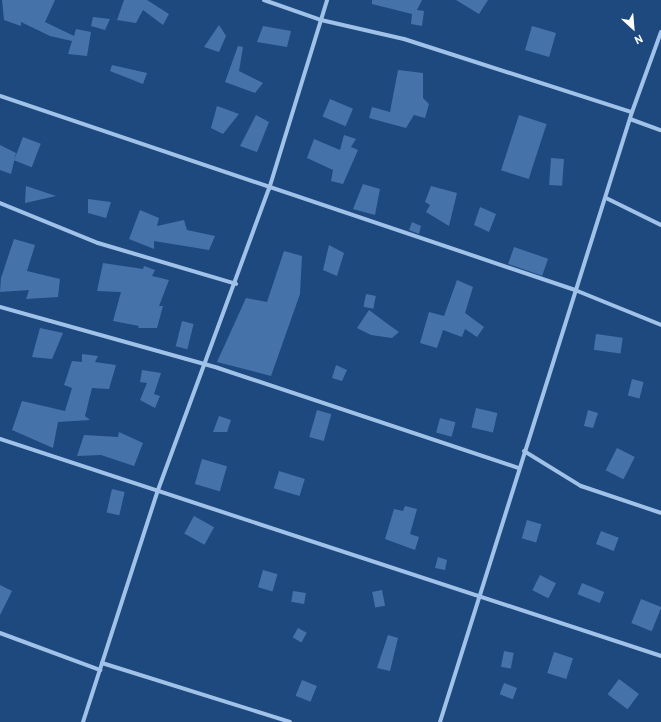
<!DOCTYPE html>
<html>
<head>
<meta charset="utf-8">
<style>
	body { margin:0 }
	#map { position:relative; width:661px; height:722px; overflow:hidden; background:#1d497f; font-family:Overpass,sans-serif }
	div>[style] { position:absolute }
	.building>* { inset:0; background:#4573a9; transform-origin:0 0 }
	.minor>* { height:4px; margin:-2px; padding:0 2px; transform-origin:2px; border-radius:2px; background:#a0c2e9 }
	span { translate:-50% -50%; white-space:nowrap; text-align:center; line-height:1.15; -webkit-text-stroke:3px #1d497f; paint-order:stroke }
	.north { position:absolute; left:613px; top:8px; width:40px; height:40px; -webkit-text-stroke:3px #1d497f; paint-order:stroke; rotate:154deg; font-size:11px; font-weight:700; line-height:16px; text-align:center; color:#fff }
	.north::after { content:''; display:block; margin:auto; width:14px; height:18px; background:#fff; clip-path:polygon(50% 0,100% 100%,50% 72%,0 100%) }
</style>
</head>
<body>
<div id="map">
	<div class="building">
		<div style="clip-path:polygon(2px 0,55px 0,45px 22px,74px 36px,76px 29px,91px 32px,87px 56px,68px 54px,72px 41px,50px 36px,21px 22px,21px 26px,4px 20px)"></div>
		<div style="clip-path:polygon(124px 0,147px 0,169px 14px,163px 25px,143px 10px,136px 23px,117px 20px)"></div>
		<div style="clip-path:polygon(372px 0,422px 0,417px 10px,424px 11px,422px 26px,411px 24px,412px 14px,372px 4px)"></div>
		<div style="clip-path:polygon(456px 0,488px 0,479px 14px)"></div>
		<div style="clip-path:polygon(93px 17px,110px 19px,105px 30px,91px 26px)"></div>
		<div style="clip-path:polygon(219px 25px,226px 36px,219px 52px,204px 47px)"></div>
		<div style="clip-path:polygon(263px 26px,291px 31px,287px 47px,257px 42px)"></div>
		<div style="left:532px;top:26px;width:25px;height:25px;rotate:16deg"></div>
		<div style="clip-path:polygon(238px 46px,243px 47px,239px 71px,263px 83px,255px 93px,225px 82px)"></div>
		<div style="clip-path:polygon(112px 65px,147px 73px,143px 84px,110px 71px)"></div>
		<div style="clip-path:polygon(398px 70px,423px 73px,423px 98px,429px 104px,425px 118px,414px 115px,406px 128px,369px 118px,372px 107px,390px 112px)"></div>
		<div style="left:330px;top:99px;width:25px;height:19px;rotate:23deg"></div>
		<div style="clip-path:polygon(217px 106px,239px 114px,223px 134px,211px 128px)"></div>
		<div style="clip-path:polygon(256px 115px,269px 122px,257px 152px,240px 146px)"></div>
		<div style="left:519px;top:115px;width:29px;height:58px;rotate:18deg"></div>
		<div style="clip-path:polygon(344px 135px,356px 139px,351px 147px,358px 150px,343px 184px,331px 181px,333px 170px,307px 158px,314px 139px,340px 150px)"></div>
		<div style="left:23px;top:137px;width:19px;height:25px;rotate:21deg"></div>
		<div style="clip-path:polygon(0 145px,16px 153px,11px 174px,0 170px)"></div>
		<div style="left:551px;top:158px;width:13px;height:27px;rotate:4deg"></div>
		<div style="clip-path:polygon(363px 184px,380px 189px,375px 215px,353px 209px)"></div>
		<div style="clip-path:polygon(26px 186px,56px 196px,25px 203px)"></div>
		<div style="clip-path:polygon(431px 186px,457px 193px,449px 226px,426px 212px,430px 205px,425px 202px)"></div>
		<div style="clip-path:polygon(88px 199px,111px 202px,106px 218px,88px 213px)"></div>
		<div style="clip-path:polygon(480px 207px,496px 214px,489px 232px,474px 225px)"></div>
		<div style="clip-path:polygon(140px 210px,159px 218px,157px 226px,184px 220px,187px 230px,215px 236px,209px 250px,154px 241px,154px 249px,129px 239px)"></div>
		<div style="clip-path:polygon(412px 222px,421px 226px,419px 234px,409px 230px)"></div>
		<div style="clip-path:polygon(14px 239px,35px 245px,27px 271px,60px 279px,58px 297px,26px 299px,29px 290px,0 292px,1px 278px)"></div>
		<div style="clip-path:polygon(329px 245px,344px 253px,337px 276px,323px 270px)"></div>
		<div style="left:514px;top:247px;width:36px;height:18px;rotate:19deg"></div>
		<div style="clip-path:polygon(284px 251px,302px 256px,300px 294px,271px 376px,217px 362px,246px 298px,267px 302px)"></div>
		<div style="clip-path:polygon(103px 263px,143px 269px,144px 266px,155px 270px,152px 276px,169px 280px,159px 306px,163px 306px,157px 328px,138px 328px,139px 326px,113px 321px,121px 292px,97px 291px)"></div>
		<div style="clip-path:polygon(457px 280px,473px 287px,465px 313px,484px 327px,477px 337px,465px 329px,462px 337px,443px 330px,437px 348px,420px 343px,429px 312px,444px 316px)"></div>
		<div style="left:366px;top:294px;width:10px;height:13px;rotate:11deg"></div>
		<div style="clip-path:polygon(369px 310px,389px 325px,399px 332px,392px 338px,371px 335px,357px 328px)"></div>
		<div style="left:182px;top:321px;width:12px;height:26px;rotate:14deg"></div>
		<div style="clip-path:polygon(40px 328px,63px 333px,52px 359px,32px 357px)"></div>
		<div style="left:596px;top:334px;width:27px;height:16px;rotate:8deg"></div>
		<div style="clip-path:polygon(82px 354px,98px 356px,95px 362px,116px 365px,109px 389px,92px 388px,85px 416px,90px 420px,58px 422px,53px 448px,12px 430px,22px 401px,65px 411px,72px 388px,64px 385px,72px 361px,82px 362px)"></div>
		<div style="clip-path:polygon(336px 365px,347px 370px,342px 381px,332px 378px)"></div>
		<div style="clip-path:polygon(142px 370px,161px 373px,154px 394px,160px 396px,155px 408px,140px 400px,147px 383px,140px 382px)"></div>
		<div style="left:632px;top:379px;width:12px;height:17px;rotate:14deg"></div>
		<div style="left:476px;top:408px;width:22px;height:20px;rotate:13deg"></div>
		<div style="left:317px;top:410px;width:15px;height:28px;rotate:16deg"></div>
		<div style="clip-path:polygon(588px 410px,598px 413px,593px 428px,584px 426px)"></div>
		<div style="clip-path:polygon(219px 416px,231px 420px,227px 432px,213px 432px)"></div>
		<div style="left:440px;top:418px;width:16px;height:15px;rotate:15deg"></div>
		<div style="clip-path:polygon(119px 432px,143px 443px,134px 466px,101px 455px,77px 456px,84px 435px,118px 437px)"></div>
		<div style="left:617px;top:448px;width:20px;height:25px;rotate:27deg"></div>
		<div style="left:202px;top:459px;width:26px;height:26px;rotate:16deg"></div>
		<div style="left:279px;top:471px;width:27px;height:18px;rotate:17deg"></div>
		<div style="left:112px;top:489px;width:13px;height:24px;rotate:13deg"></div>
		<div style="clip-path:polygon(405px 506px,417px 509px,410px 534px,419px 537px,415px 550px,385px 539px,394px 509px,403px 511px)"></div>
		<div style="left:194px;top:516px;width:23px;height:20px;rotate:29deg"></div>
		<div style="left:527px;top:520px;width:15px;height:19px;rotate:16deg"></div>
		<div style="left:601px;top:531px;width:19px;height:14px;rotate:21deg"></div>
		<div style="clip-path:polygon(438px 557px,447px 560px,445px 570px,435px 568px)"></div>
		<div style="left:263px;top:570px;width:15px;height:18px;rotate:16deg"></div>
		<div style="left:540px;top:575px;width:18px;height:17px;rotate:27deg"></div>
		<div style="left:582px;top:583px;width:24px;height:12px;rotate:22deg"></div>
		<div style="clip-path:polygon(0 585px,12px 591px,0 615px)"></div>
		<div style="left:382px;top:590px;width:16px;height:10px;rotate:79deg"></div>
		<div style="left:293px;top:591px;width:13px;height:11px;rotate:9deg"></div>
		<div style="left:641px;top:599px;width:22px;height:26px;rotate:22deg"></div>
		<div style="left:298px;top:628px;width:10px;height:11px;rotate:29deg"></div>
		<div style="clip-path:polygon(388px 635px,398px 638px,390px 671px,377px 668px)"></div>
		<div style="left:504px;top:651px;width:10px;height:16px;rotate:11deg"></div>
		<div style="left:554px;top:652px;width:20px;height:22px;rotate:18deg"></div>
		<div style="left:619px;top:679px;width:25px;height:19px;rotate:37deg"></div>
		<div style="left:302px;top:680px;width:16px;height:17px;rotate:22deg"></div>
		<div style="left:504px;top:683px;width:14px;height:12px;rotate:21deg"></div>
	</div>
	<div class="minor">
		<div style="left:264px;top:0;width:60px;rotate:19.3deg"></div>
		<div style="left:321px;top:20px;width:85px;rotate:12.9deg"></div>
		<div style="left:404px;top:39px;width:239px;rotate:17.8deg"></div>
		<div style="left:0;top:96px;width:607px;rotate:18.64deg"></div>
		<div style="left:575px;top:290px;width:93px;rotate:22.1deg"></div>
		<div style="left:630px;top:119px;width:33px;rotate:20deg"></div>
		<div style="left:606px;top:198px;width:61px;rotate:26.1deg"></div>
		<div style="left:0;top:203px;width:106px;rotate:22.2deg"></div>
		<div style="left:98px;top:243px;width:144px;rotate:16.5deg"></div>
		<div style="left:0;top:307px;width:226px;rotate:15.6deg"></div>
		<div style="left:218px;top:368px;width:317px;rotate:18.4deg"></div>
		<div style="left:0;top:439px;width:696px;rotate:18.17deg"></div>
		<div style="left:524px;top:451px;width:67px;rotate:31.6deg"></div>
		<div style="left:581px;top:486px;width:84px;rotate:18.6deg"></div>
		<div style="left:0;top:633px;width:107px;rotate:20.3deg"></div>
		<div style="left:102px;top:663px;width:197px;rotate:17.4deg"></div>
		<div style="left:83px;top:722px;width:244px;rotate:-72.1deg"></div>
		<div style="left:158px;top:490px;width:321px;rotate:-69.8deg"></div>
		<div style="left:269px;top:189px;width:198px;rotate:-72.9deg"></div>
		<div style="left:440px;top:722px;width:640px;rotate:-72.53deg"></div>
		<div style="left:632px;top:112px;width:85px;rotate:-70.1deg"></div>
	</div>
	<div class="north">N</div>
</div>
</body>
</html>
